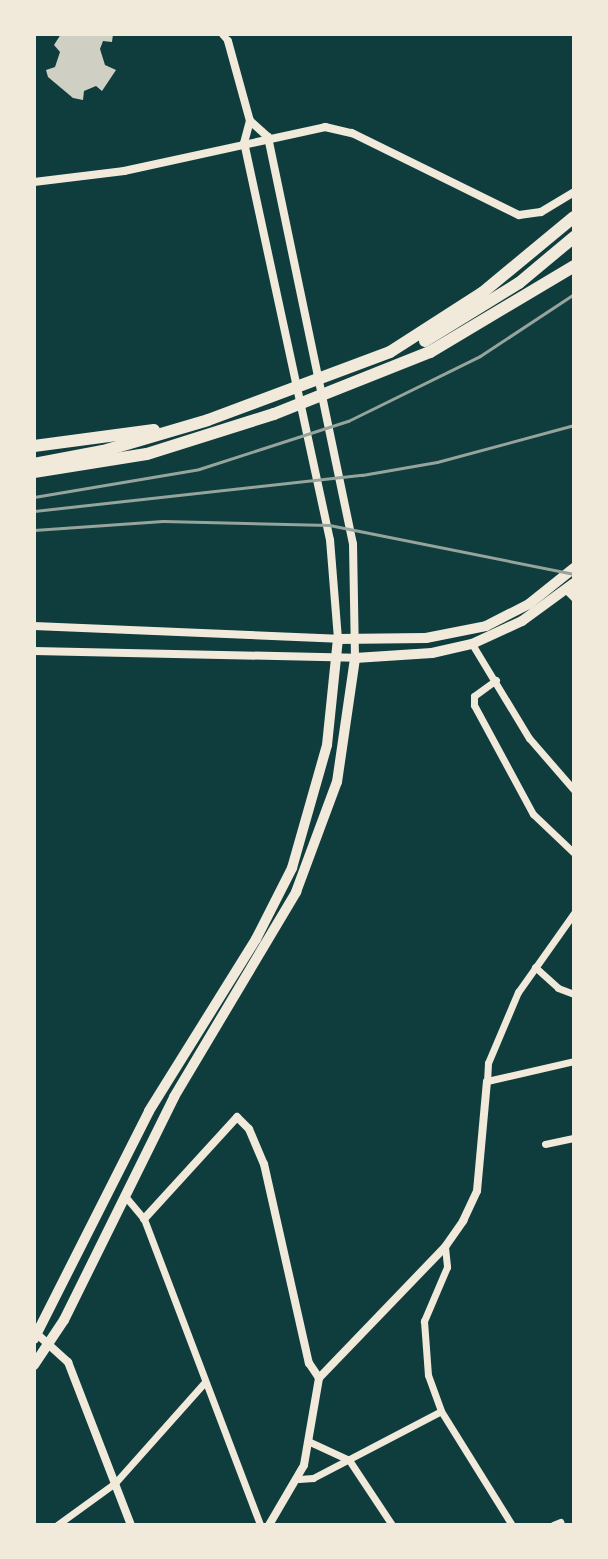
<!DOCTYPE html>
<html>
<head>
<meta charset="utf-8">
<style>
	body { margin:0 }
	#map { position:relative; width:608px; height:1559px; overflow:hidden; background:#0f3d3e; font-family:"Alegreya Sans",sans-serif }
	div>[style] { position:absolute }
	.building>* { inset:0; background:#cfcfc3 }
	.minor>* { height:7px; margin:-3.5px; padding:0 3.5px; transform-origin:3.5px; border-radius:3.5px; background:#f1e9da }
	.tertiary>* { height:8px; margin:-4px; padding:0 4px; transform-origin:4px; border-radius:4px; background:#f1e9da }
	.primary>* { height:10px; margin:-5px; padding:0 5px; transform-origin:5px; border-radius:5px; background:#f1e9da }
	.motorway>* { height:12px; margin:-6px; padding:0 6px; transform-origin:6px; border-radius:6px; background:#f1e9da }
	.rail>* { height:3px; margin:-1.5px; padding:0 1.5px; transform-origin:1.5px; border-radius:1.5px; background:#97a49c }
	span { translate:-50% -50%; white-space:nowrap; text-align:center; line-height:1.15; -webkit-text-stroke:7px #f1e9da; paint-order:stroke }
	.frame { position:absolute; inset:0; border:36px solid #f1e9da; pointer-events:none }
</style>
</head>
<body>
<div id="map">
	<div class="building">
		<div style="clip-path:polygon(61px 34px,113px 34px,112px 42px,103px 41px,100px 49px,105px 65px,116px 70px,102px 91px,96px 86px,84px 91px,83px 100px,73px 98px,48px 77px,46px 70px,55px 67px,60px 52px,54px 45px)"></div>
	</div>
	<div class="minor">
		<div style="left:222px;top:34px;width:9px;rotate:49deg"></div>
		<div style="left:566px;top:590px;width:11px;rotate:45deg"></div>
		<div style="left:472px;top:644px;width:110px;rotate:58.8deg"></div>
		<div style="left:529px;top:738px;width:69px;rotate:49.1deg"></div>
		<div style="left:496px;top:680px;width:27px;rotate:144deg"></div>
		<div style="left:474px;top:696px;width:9px;rotate:90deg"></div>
		<div style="left:474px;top:705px;width:124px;rotate:61.6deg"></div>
		<div style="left:533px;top:814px;width:57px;rotate:43.6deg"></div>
		<div style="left:574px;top:913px;width:97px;rotate:125.3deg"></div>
		<div style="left:518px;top:992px;width:77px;rotate:112.9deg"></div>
		<div style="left:488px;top:1063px;width:18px;rotate:93deg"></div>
		<div style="left:487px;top:1081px;width:89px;rotate:-12.9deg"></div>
		<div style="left:535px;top:967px;width:31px;rotate:42deg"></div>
		<div style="left:558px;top:988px;width:17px;rotate:21deg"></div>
		<div style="left:545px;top:1144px;width:30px;rotate:-12deg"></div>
		<div style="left:124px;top:1195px;width:31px;rotate:50deg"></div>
		<div style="left:144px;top:1219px;width:327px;rotate:69.2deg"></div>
		<div style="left:445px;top:1247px;width:20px;rotate:84deg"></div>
		<div style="left:447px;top:1267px;width:59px;rotate:113.1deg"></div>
		<div style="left:424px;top:1321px;width:54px;rotate:85.8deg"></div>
		<div style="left:428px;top:1375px;width:38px;rotate:70deg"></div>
		<div style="left:441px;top:1411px;width:134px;rotate:58.1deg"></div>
		<div style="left:310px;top:1442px;width:43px;rotate:24.8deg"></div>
		<div style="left:349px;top:1460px;width:78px;rotate:56.5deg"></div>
		<div style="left:299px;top:1479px;width:14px;rotate:-4deg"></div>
		<div style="left:313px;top:1478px;width:144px;rotate:-27.6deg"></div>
		<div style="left:57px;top:1525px;width:72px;rotate:-35.9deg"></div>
		<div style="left:115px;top:1483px;width:134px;rotate:-48.3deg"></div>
		<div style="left:553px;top:1525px;width:8px;rotate:-23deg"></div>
	</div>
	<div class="tertiary">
		<div style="left:34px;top:182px;width:91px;rotate:-7deg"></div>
		<div style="left:124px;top:171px;width:206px;rotate:-12.3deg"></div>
		<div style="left:325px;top:127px;width:28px;rotate:13deg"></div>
		<div style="left:352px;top:133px;width:186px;rotate:26.2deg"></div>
		<div style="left:519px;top:215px;width:22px;rotate:-8deg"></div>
		<div style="left:541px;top:212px;width:39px;rotate:-31deg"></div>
		<div style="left:34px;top:626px;width:304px;rotate:2.4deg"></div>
		<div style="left:338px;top:639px;width:99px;rotate:-94.6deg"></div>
		<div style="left:330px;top:540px;width:406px;rotate:-102.2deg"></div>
		<div style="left:244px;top:143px;width:23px;rotate:-75deg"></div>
		<div style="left:250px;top:121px;width:83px;rotate:-105.4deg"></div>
		<div style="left:34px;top:651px;width:321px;rotate:1.2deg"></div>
		<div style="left:355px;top:658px;width:114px;rotate:-91deg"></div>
		<div style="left:353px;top:544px;width:416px;rotate:-101.8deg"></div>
		<div style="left:268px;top:137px;width:24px;rotate:-138deg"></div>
		<div style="left:144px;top:1219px;width:138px;rotate:-47.6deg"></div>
		<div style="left:237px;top:1117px;width:17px;rotate:45deg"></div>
		<div style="left:249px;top:1129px;width:38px;rotate:67deg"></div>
		<div style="left:264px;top:1164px;width:204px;rotate:77.3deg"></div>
		<div style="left:309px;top:1363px;width:18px;rotate:56deg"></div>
		<div style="left:37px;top:1334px;width:42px;rotate:42.1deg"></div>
		<div style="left:68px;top:1362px;width:175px;rotate:68.9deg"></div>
		<div style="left:269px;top:1525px;width:69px;rotate:-59.7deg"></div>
		<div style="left:304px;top:1465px;width:88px;rotate:-80.2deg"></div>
		<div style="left:319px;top:1378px;width:182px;rotate:-46.1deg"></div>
		<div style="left:445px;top:1247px;width:32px;rotate:-55deg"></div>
		<div style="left:463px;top:1221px;width:33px;rotate:-65deg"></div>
		<div style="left:477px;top:1191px;width:110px;rotate:-84.8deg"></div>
	</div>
	<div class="primary">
		<div style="left:34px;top:1339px;width:255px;rotate:-63.2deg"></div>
		<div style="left:149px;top:1111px;width:203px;rotate:-58.1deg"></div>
		<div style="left:256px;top:939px;width:80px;rotate:-63.1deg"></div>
		<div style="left:292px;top:868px;width:128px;rotate:-74.1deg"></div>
		<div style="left:327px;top:745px;width:107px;rotate:-84.1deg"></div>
		<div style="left:338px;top:639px;width:88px;rotate:-0.7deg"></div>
		<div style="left:426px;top:638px;width:61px;rotate:-11.3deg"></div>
		<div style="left:486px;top:626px;width:48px;rotate:-27.1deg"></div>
		<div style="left:529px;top:604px;width:58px;rotate:-38.7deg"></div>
		<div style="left:34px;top:1365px;width:54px;rotate:-56.3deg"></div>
		<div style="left:64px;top:1320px;width:249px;rotate:-63.7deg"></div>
		<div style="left:174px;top:1097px;width:239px;rotate:-59.2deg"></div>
		<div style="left:296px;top:892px;width:117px;rotate:-69.6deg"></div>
		<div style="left:337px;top:782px;width:125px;rotate:-81.7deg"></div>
		<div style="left:355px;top:658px;width:77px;rotate:-3.7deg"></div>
		<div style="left:432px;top:653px;width:41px;rotate:-12.7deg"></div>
		<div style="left:472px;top:644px;width:55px;rotate:-24.7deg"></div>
		<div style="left:522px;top:621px;width:64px;rotate:-36.2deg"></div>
	</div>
	<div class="motorway">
		<div style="left:425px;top:341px;width:110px;rotate:-31.7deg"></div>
		<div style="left:519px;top:283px;width:72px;rotate:-39.9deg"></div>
		<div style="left:34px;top:446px;width:121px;rotate:-7.6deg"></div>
		<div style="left:34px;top:464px;width:70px;rotate:-10.7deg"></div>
		<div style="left:103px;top:451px;width:109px;rotate:-16.4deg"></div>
		<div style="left:208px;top:420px;width:194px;rotate:-20.5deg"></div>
		<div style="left:390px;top:352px;width:109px;rotate:-32.7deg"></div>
		<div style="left:482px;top:293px;width:119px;rotate:-39.6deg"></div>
		<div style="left:34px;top:472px;width:114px;rotate:-9.1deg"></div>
		<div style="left:147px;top:454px;width:133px;rotate:-17.5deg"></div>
		<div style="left:274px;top:414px;width:168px;rotate:-21.7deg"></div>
		<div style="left:430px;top:352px;width:168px;rotate:-30.8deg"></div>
	</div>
	<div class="rail">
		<div style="left:34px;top:497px;width:167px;rotate:-9.6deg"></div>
		<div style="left:199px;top:469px;width:157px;rotate:-17.9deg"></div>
		<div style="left:348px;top:421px;width:147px;rotate:-26.2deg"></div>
		<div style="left:480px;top:356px;width:113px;rotate:-33.4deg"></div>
		<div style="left:34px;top:511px;width:330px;rotate:-6.3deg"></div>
		<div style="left:362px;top:475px;width:76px;rotate:-9.8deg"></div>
		<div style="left:437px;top:462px;width:142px;rotate:-15.1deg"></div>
		<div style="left:34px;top:530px;width:129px;rotate:-4deg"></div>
		<div style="left:163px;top:521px;width:166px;rotate:1.4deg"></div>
		<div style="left:329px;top:525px;width:250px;rotate:11.3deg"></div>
	</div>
	<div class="frame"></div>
</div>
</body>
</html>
